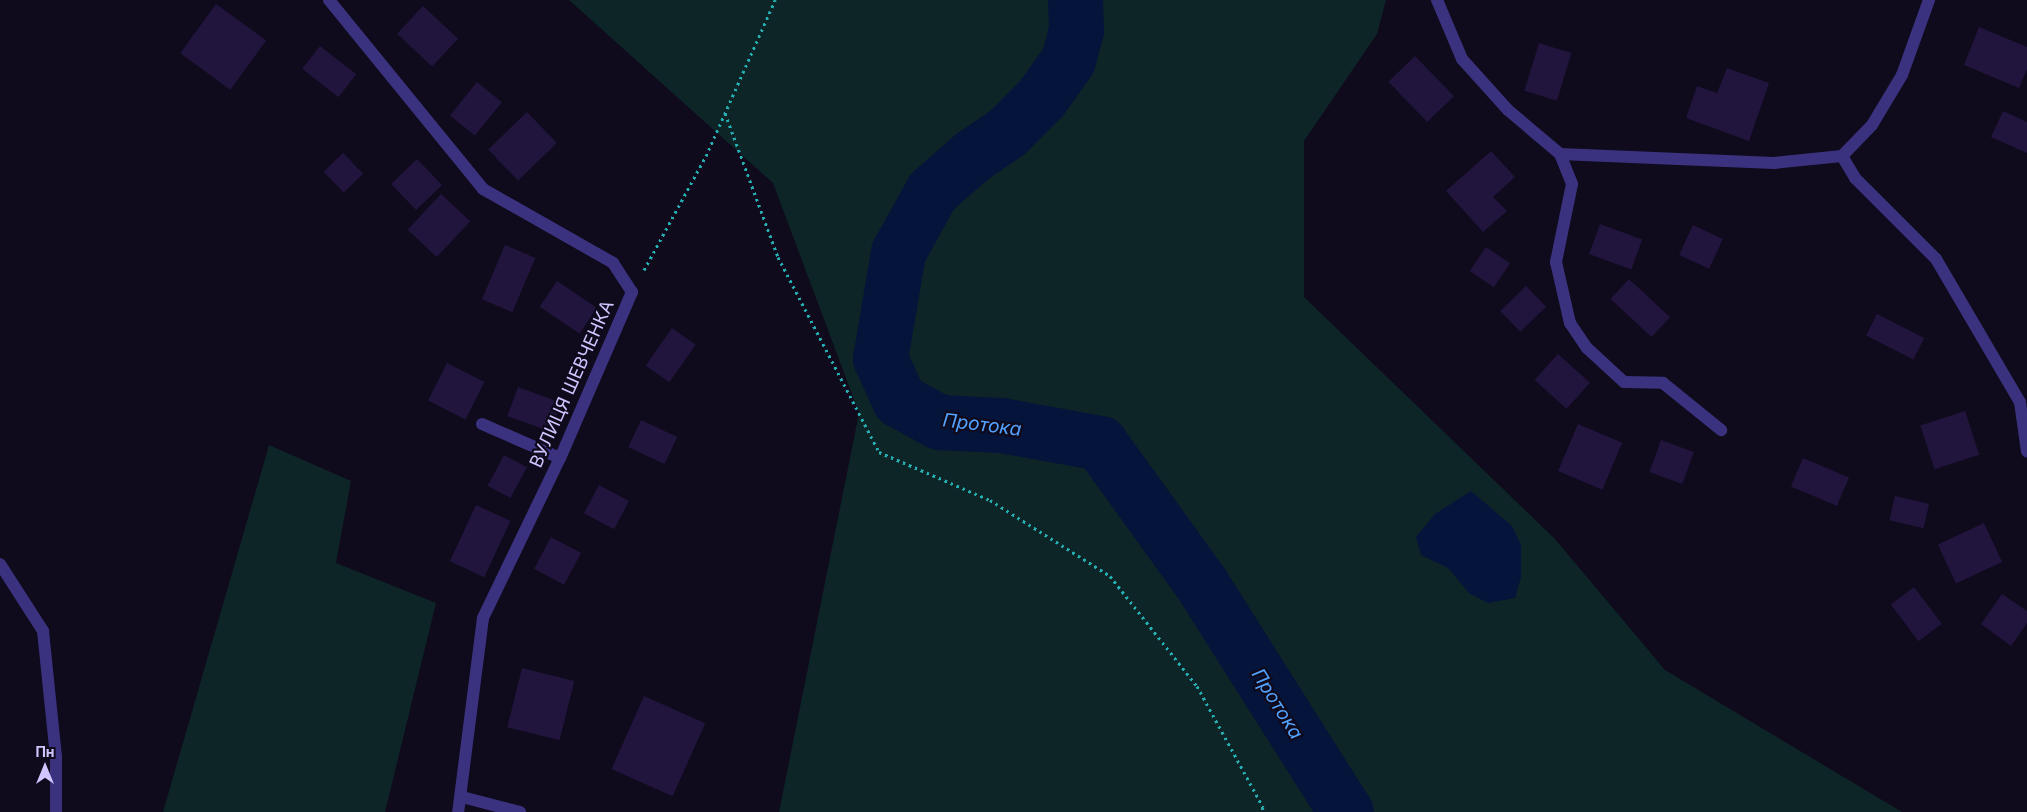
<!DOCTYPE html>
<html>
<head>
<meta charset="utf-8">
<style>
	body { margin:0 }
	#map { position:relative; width:2027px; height:812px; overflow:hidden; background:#0f0a1c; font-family:Inter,sans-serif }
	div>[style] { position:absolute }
	.green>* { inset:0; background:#0d2527 }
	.water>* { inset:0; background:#05143a }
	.river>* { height:55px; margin:-27.5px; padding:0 27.5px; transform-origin:27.5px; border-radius:27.5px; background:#05143a }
	.building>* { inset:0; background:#21153e; transform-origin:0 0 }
	.path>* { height:3px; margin-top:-1.5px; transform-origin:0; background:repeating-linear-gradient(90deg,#25b1b4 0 2.5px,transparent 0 6.5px) }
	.minor>* { height:12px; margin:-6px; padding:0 6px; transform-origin:6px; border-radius:6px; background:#3b327f }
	span { translate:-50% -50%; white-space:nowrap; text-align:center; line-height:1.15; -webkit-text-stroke:4.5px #0f0a1c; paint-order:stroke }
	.street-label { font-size:18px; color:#d0c5ff }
	.water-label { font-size:19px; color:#53a2ff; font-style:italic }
	.north { position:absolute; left:20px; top:742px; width:50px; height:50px; -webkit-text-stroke:4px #0f0a1c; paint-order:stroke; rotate:0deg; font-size:14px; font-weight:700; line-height:20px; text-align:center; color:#d0c5ff }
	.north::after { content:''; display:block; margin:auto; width:18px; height:22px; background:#d0c5ff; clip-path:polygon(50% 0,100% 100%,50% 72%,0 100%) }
</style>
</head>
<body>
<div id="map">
	<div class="green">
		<div style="clip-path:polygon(569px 0,1386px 0,1377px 34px,1304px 141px,1304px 297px,1555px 539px,1665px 670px,1902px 812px,779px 812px,859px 413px,773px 183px)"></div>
		<div style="clip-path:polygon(269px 445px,351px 481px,336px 563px,436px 603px,385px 812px,163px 812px)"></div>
	</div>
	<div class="water">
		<div style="clip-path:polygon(1471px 491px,1512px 526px,1521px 545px,1521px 577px,1515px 598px,1488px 603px,1469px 593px,1448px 568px,1421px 555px,1416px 537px,1435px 514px)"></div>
	</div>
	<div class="river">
		<div style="left:1075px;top:0;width:30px;rotate:88deg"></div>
		<div style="left:1076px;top:30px;width:31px;rotate:105deg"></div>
		<div style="left:1068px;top:60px;width:47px;rotate:125.4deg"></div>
		<div style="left:1041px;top:98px;width:48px;rotate:135deg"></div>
		<div style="left:1007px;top:132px;width:42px;rotate:145.6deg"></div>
		<div style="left:972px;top:156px;width:53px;rotate:138.8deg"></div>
		<div style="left:932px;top:191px;width:70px;rotate:119.1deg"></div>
		<div style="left:898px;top:252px;width:108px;rotate:99.6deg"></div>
		<div style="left:880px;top:358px;width:46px;rotate:65.7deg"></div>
		<div style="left:899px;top:400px;width:46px;rotate:28.8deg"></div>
		<div style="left:939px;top:422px;width:62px;rotate:2.8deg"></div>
		<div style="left:1001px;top:425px;width:101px;rotate:10.3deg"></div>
		<div style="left:1100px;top:443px;width:173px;rotate:54.2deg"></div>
		<div style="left:1201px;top:583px;width:271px;rotate:57.7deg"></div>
	</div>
	<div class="building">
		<div style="left:216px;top:4px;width:62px;height:61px;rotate:36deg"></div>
		<div style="left:423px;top:6px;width:48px;height:38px;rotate:43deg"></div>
		<div style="clip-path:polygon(1979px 27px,2027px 47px,2027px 69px,2019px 88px,1964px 65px)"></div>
		<div style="left:1539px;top:43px;width:34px;height:50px;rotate:17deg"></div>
		<div style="left:320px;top:46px;width:46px;height:29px;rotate:38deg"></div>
		<div style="left:1415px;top:56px;width:56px;height:37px;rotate:46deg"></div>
		<div style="clip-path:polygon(1727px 68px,1769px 83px,1749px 141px,1686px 118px,1697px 86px,1717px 93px)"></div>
		<div style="left:477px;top:82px;width:32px;height:43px;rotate:39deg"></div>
		<div style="clip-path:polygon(2003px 111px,2027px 122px,2027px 153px,1991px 137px)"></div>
		<div style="left:527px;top:112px;width:43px;height:54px;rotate:46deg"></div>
		<div style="clip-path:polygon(1491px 151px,1515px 177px,1493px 197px,1507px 211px,1483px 232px,1446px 191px)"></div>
		<div style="left:343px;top:153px;width:29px;height:27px;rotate:46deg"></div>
		<div style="left:417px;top:159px;width:36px;height:36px;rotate:46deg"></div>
		<div style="left:441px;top:194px;width:40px;height:49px;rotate:43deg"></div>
		<div style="left:1600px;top:224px;width:45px;height:32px;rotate:20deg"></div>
		<div style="left:1693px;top:225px;width:33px;height:33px;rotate:25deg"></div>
		<div style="left:505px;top:245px;width:33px;height:59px;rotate:23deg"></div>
		<div style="left:1486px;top:247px;width:29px;height:29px;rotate:34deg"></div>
		<div style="left:1629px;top:279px;width:56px;height:27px;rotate:43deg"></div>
		<div style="left:557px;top:281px;width:48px;height:31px;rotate:34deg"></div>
		<div style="left:1526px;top:286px;width:29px;height:36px;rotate:46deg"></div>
		<div style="left:1877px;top:314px;width:53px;height:24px;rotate:27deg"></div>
		<div style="left:672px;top:328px;width:29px;height:46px;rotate:35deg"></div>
		<div style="left:1558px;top:354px;width:43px;height:35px;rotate:42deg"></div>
		<div style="left:447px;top:363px;width:42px;height:42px;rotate:27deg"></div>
		<div style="left:518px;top:387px;width:46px;height:31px;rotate:20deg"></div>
		<div style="left:1965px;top:411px;width:46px;height:47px;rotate:72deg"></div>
		<div style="left:641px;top:420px;width:40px;height:30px;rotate:25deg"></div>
		<div style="left:1578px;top:424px;width:48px;height:51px;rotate:23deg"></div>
		<div style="left:1661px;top:440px;width:35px;height:34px;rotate:20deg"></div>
		<div style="left:504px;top:455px;width:26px;height:35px;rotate:28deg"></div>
		<div style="left:1803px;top:458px;width:50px;height:31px;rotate:23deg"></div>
		<div style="left:599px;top:485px;width:34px;height:32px;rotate:28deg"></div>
		<div style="left:1895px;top:496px;width:35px;height:25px;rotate:13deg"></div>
		<div style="left:476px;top:505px;width:38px;height:62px;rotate:25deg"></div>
		<div style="left:1984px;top:523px;width:43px;height:51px;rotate:65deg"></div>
		<div style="left:551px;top:537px;width:34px;height:36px;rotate:28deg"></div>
		<div style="left:1914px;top:587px;width:46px;height:29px;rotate:53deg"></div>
		<div style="clip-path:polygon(2002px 594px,2027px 611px,2027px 623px,2011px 646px,1981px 624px)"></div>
		<div style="left:522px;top:668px;width:54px;height:61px;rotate:14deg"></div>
		<div style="left:644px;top:696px;width:67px;height:80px;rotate:24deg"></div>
	</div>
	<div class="path">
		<div style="left:725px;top:113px;width:153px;rotate:69.8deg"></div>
		<div style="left:778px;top:257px;width:220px;rotate:62.6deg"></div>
		<div style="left:879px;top:452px;width:121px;rotate:23.4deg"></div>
		<div style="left:990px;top:500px;width:142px;rotate:32.3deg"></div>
		<div style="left:1110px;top:576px;width:140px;rotate:51.7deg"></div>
		<div style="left:1197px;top:686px;width:138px;rotate:61.4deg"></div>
		<div style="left:1263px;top:807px;width:5px;rotate:112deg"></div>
		<div style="left:644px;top:270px;width:130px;rotate:-61.5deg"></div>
		<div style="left:706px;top:156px;width:171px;rotate:-66.1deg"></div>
	</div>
	<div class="minor">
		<div style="left:329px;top:0;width:244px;rotate:50.8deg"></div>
		<div style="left:483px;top:189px;width:150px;rotate:29.6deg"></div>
		<div style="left:613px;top:263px;width:35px;rotate:57deg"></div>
		<div style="left:632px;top:292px;width:181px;rotate:113.4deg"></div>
		<div style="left:560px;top:458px;width:178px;rotate:115.7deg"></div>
		<div style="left:483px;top:618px;width:196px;rotate:97.3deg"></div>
		<div style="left:1437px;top:0;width:64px;rotate:67deg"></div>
		<div style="left:1462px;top:59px;width:69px;rotate:48deg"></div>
		<div style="left:1508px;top:110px;width:68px;rotate:40.2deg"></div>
		<div style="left:1560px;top:154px;width:214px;rotate:2.4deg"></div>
		<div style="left:1774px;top:163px;width:68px;rotate:-5.9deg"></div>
		<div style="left:1842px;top:156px;width:26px;rotate:59deg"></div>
		<div style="left:1855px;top:178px;width:115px;rotate:45deg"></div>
		<div style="left:1936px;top:259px;width:166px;rotate:59.6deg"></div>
		<div style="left:2020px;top:402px;width:50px;rotate:82deg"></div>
		<div style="left:1560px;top:154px;width:32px;rotate:68deg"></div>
		<div style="left:1572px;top:184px;width:80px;rotate:101.6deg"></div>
		<div style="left:1556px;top:262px;width:63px;rotate:77.1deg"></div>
		<div style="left:1570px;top:323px;width:30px;rotate:56deg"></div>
		<div style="left:1587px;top:348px;width:50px;rotate:42.6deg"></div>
		<div style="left:1624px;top:382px;width:39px;rotate:1deg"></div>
		<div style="left:1663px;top:383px;width:75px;rotate:39deg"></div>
		<div style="left:1842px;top:156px;width:43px;rotate:-45.9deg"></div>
		<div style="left:1872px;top:125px;width:58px;rotate:-59deg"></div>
		<div style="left:1902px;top:75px;width:80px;rotate:-70.2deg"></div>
		<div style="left:482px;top:424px;width:85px;rotate:23.6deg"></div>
		<div style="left:0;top:564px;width:80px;rotate:57.3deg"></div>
		<div style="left:43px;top:631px;width:127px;rotate:84.1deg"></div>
		<div style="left:56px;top:757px;width:55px;rotate:90deg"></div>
		<div style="left:462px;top:797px;width:60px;rotate:14.5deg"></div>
	</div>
	<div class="street-label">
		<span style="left:572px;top:384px;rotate:-66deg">ВУЛИЦЯ ШЕВЧЕНКА</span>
	</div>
	<div class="water-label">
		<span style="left:982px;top:425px;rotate:7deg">Протока</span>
		<span style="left:1277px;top:704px;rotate:58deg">Протока</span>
	</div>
	<div class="north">Пн</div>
</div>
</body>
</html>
